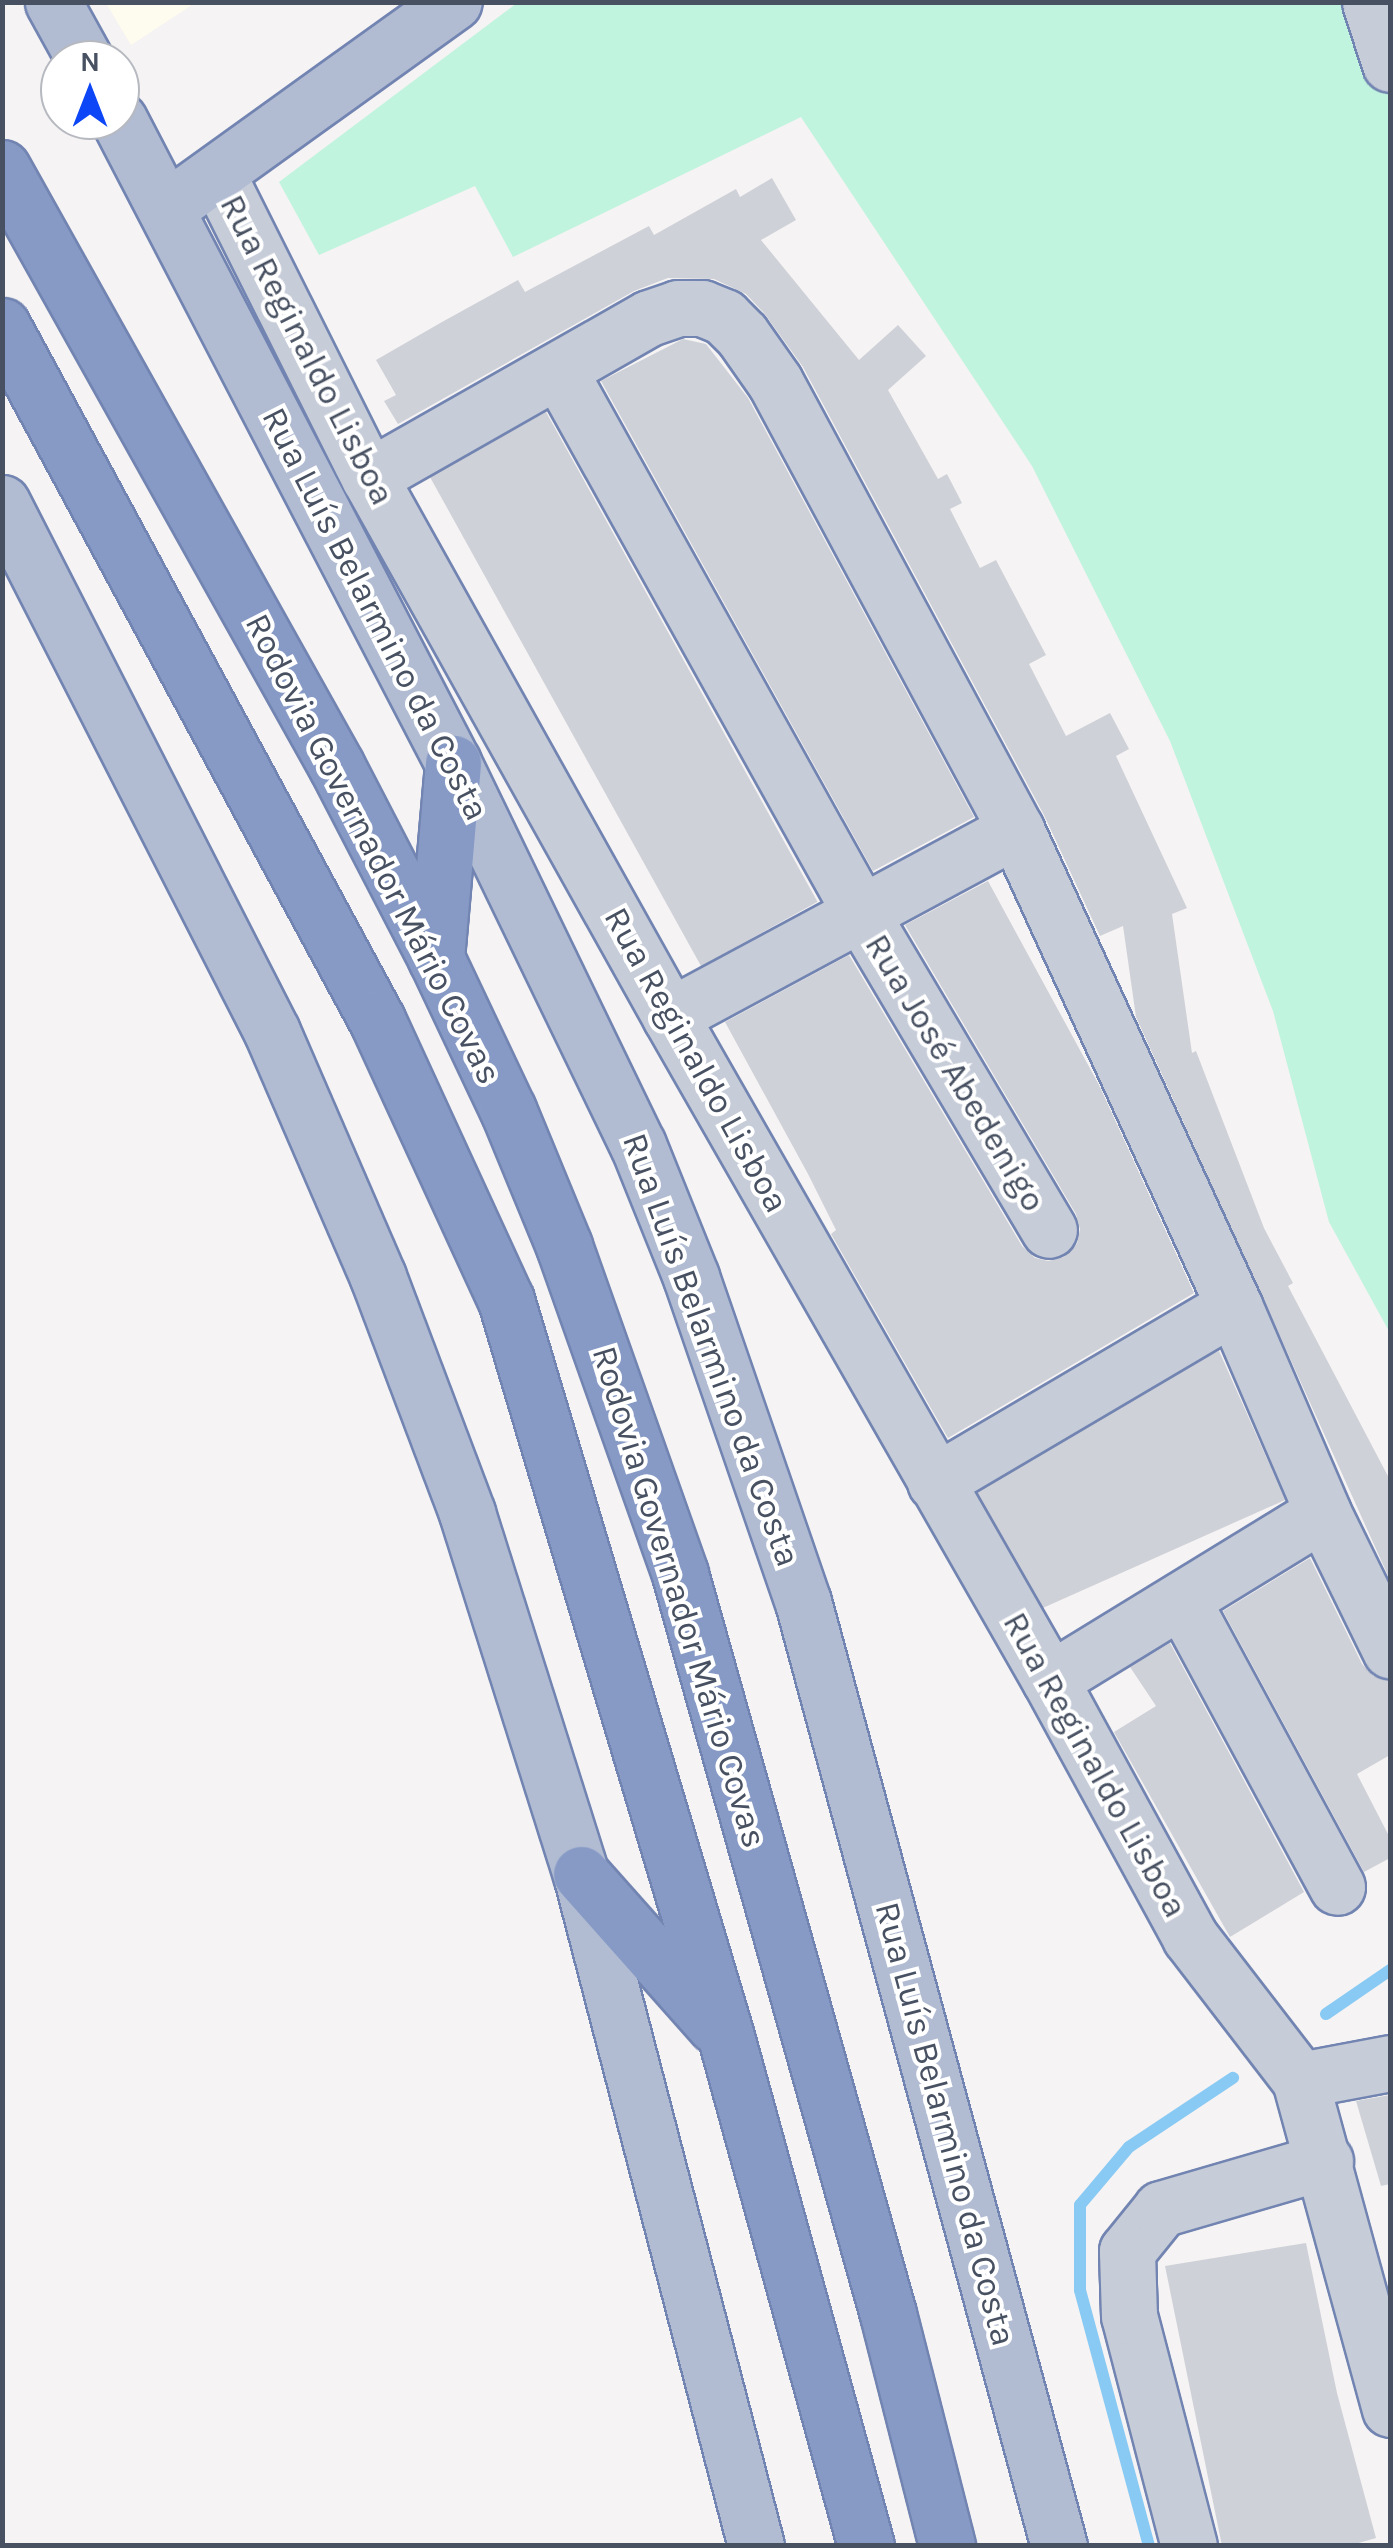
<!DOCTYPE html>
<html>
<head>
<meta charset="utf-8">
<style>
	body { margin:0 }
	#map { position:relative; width:1393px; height:2548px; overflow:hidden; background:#f5f3f3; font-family:Karla,sans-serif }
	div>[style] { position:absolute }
	.commercial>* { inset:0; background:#fefcee }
	.green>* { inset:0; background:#c0f4de }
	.stream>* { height:12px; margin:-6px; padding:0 6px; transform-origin:6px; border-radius:6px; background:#89caf4 }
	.building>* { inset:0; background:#cfd1d8; transform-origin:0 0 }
	.roads { filter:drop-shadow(2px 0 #7284b1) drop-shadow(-2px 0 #7284b1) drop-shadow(0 2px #7284b1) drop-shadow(0 -2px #7284b1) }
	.minor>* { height:55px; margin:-27.5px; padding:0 27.5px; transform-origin:27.5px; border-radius:27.5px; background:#c6ccd8 }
	.major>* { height:55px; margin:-27.5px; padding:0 27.5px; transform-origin:27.5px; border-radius:27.5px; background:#b1bcd3 }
	.highway>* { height:55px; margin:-27.5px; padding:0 27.5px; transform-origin:27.5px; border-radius:27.5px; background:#879ac5 }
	span { translate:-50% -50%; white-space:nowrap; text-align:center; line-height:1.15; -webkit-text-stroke:8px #fff; paint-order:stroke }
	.street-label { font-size:35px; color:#485162 }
	.frame { position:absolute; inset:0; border:5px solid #485162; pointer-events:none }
	.north { position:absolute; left:40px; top:40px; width:100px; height:100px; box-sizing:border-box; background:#fff; border:2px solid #b6b9c0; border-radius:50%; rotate:0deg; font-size:28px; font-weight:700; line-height:40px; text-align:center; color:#485162 }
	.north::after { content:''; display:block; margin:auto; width:35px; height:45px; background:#0c46f6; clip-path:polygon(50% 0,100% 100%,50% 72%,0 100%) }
</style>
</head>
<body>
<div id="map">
	<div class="commercial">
		<div style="clip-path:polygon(106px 3px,195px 3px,131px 45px)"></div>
	</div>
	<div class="green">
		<div style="clip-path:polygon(517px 3px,1390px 3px,1390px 1333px,1329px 1222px,1273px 1011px,1170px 741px,1032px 466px,801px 117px,513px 257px,475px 186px,319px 255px,279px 182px)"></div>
	</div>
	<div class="stream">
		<div style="left:1326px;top:2014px;width:78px;rotate:-34.5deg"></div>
		<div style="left:1149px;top:2546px;width:265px;rotate:-105.1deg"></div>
		<div style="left:1080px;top:2290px;width:85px;rotate:-90deg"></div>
		<div style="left:1080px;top:2205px;width:76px;rotate:-49.8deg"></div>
		<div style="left:1129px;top:2147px;width:125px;rotate:-33.6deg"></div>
	</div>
	<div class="building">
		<div style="clip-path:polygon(772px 178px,796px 220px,761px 240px,859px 360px,898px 325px,926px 356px,888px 390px,938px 479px,947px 474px,962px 503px,950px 509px,980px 568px,996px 560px,1046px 655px,1029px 664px,1066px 736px,1110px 713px,1129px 749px,1116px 756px,1187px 908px,1172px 914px,1192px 1053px,1196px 1051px,1264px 1228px,1293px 1283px,1288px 1286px,1390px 1480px,1390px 1580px,1136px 1017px,1123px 926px,1100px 936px,1044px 815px,803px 367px,764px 313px,746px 294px,714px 279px,668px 278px,634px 291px,398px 424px,384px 401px,396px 395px,376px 360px,442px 322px,518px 280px,525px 292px,649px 226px,654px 235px,736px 189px,740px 197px)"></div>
		<div style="clip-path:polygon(683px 339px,706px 344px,748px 398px,974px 817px,873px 871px,601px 381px)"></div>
		<div style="left:546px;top:412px;width:560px;height:133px;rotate:61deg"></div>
		<div style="clip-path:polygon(988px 881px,1099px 1085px,1194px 1293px,948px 1438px,831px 1234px,836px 1230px,808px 1174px,725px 1022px,849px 955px,1022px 1246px,1035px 1258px,1048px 1261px,1064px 1257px,1077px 1244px,1080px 1229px,1076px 1214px,905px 925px)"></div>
		<div style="left:1219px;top:1351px;width:163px;height:279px;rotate:66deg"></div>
		<div style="clip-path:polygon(1310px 1558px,1362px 1664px,1373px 1676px,1390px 1681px,1390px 1755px,1357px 1774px,1390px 1838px,1390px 1858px,1364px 1872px,1223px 1611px)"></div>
		<div style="clip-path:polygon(1170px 1643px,1304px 1892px,1230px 1937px,1114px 1732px,1156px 1706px,1130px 1667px)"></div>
		<div style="clip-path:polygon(1390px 2095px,1390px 2184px,1381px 2186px,1356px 2101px)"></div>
		<div style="clip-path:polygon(1306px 2243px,1337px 2393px,1376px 2538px,1348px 2546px,1222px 2546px,1165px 2266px)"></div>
	</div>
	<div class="roads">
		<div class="minor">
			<div style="left:1370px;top:2px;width:65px;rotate:72.1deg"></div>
			<div style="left:217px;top:174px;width:339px;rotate:63.4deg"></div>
			<div style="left:369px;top:477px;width:617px;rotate:60.82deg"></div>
			<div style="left:670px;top:1016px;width:765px;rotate:60.22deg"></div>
			<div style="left:1050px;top:1680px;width:293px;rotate:61.4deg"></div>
			<div style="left:1190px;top:1937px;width:180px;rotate:52.4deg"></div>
			<div style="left:1300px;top:2080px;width:341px;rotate:74.7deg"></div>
			<div style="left:559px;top:371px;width:623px;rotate:60.88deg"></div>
			<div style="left:862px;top:915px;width:366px;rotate:59.3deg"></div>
			<div style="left:369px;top:477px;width:322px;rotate:-29.6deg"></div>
			<div style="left:649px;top:318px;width:31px;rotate:-19deg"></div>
			<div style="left:678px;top:308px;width:24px"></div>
			<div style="left:702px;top:308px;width:24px;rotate:22deg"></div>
			<div style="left:724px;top:317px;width:25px;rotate:45deg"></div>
			<div style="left:742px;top:335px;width:57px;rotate:54.9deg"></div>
			<div style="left:775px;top:382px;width:509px;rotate:61.72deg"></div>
			<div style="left:1016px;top:830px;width:524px;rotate:65.39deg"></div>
			<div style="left:1234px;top:1306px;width:225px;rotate:66.7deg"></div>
			<div style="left:1323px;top:1513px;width:153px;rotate:63.9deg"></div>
			<div style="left:670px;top:1016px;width:393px;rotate:-28.3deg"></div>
			<div style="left:935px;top:1482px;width:347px;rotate:-30.5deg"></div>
			<div style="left:1182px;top:1600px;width:326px;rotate:61.6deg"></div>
			<div style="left:1050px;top:1680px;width:320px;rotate:-31.5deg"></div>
			<div style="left:1300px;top:2080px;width:92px;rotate:-10.7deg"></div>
			<div style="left:1189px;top:2546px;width:238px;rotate:-104.6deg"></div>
			<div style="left:1129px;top:2316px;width:65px;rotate:-91.8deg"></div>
			<div style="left:1127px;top:2251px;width:54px;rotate:-51deg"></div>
			<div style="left:1161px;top:2209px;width:171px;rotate:-16.3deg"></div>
		</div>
		<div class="major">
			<div style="left:53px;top:2px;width:66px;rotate:61.1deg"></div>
			<div style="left:119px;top:120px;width:725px;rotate:62.55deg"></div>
			<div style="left:453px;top:763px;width:424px;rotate:64.2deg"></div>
			<div style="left:638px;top:1145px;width:142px;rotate:68.1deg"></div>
			<div style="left:691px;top:1277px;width:344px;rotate:71deg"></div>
			<div style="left:803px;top:1602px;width:978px;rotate:74.83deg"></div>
			<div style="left:167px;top:208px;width:353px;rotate:-35.7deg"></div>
			<div style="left:2px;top:503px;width:594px;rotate:62.96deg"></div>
			<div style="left:272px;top:1032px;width:267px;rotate:66.6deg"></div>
			<div style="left:378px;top:1277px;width:252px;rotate:69.3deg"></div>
			<div style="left:467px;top:1513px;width:379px;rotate:72.5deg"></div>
			<div style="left:581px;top:1874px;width:694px;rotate:75.4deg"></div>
		</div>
		<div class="highway">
			<div style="left:2px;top:168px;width:686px;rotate:60.78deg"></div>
			<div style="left:337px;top:767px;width:215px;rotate:62.6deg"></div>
			<div style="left:436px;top:958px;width:168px;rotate:64.7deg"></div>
			<div style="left:508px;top:1110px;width:147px;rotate:67.6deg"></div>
			<div style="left:564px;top:1246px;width:348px;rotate:70.5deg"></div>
			<div style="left:680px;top:1574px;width:769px;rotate:74.3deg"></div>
			<div style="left:888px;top:2314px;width:239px;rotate:75.7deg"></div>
			<div style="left:2px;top:326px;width:789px;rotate:61.62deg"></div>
			<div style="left:377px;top:1020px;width:308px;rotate:65.3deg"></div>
			<div style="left:506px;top:1300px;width:769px;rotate:73.38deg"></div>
			<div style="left:726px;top:2037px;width:528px;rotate:74.62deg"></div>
			<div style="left:436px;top:958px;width:196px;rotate:-85deg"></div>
			<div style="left:581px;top:1874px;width:202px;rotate:48.4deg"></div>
		</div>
	</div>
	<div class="street-label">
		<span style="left:307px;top:350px;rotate:63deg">Rua Reginaldo Lisboa</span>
		<span style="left:375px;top:614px;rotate:63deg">Rua Luís Belarmino da Costa</span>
		<span style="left:373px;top:849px;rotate:63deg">Rodovia Governador Mário Covas</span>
		<span style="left:696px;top:1060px;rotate:61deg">Rua Reginaldo Lisboa</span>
		<span style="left:955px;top:1073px;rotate:59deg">Rua José Abedenigo</span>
		<span style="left:711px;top:1350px;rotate:70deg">Rua Luís Belarmino da Costa</span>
		<span style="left:679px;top:1597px;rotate:73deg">Rodovia Governador Mário Covas</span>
		<span style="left:1095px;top:1765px;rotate:61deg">Rua Reginaldo Lisboa</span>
		<span style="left:945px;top:2124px;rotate:75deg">Rua Luís Belarmino da Costa</span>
	</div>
	<div class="frame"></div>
	<div class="north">N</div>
</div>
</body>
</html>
